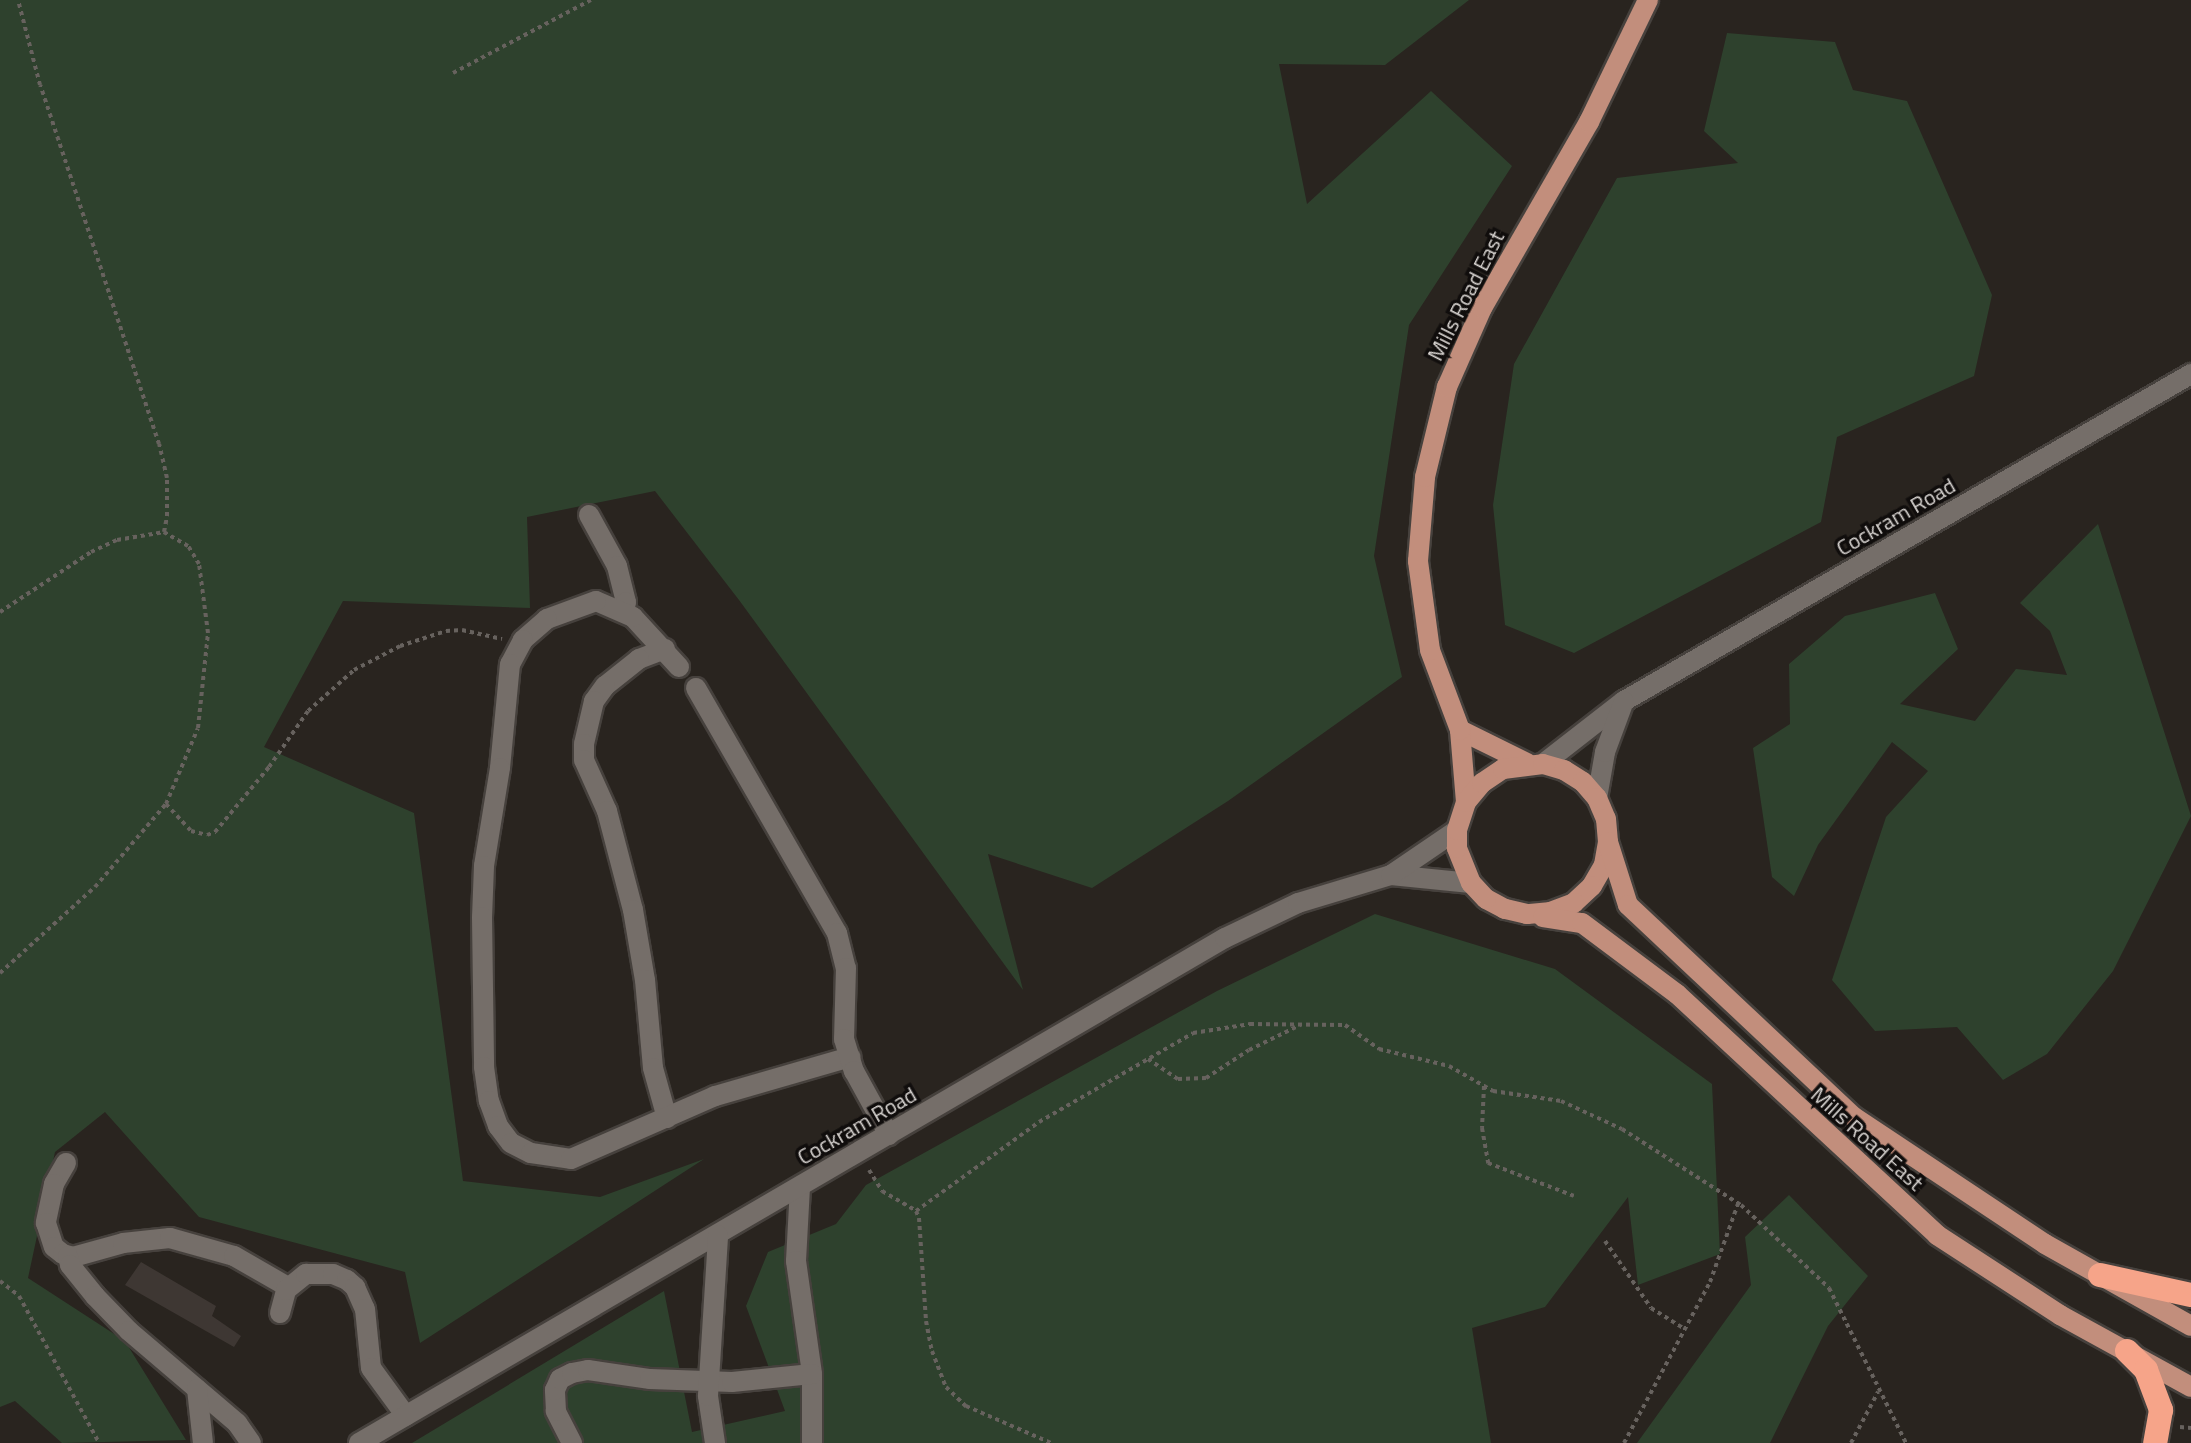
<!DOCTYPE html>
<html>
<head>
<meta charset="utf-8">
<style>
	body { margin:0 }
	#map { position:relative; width:2191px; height:1443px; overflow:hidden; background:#29241f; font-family:"Titillium Web",sans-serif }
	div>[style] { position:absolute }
	.green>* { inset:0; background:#2e412d }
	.building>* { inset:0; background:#3e3733 }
	.path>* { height:4px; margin-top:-2px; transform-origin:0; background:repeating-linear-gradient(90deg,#67625e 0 4px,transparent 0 8px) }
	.roads { filter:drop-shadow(2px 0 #46413d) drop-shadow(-2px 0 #46413d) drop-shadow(0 2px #46413d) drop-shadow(0 -2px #46413d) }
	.minor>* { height:20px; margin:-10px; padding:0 10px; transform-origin:10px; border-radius:10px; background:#756e69 }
	.major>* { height:20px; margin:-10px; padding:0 10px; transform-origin:10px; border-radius:10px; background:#c28e7c }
	.highway>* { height:24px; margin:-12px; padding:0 12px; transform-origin:12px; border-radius:12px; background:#f6a489 }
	span { translate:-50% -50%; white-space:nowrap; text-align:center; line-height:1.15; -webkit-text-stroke:7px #100d0c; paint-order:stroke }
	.street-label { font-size:22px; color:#d9d5d2 }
</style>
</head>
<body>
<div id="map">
	<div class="green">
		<div style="clip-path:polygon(0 0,1469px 0,1385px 65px,1279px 64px,1307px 204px,1431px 91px,1512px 166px,1409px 325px,1374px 556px,1402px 677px,1228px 801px,1092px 888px,988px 854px,1023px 990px,739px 600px,655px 491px,527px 517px,530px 608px,343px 601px,264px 747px,414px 813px,463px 1181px,600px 1197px,704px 1159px,420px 1343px,405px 1272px,199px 1217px,105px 1112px,55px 1152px,28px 1278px,125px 1341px,186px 1440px,62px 1443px,15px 1401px,0 1407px)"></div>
		<div style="clip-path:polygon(1727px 33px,1835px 42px,1853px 90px,1907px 101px,1992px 295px,1974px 376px,1837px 437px,1821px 522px,1574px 653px,1505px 625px,1493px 505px,1514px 364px,1617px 178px,1738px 163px,1704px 131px)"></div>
		<div style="clip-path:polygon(2098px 524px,2191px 816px,2113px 971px,2047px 1054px,2003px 1080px,1957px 1027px,1875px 1031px,1832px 980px,1886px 817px,1928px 771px,1892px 742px,1818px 845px,1794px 896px,1772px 877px,1753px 748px,1790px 724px,1789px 664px,1845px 616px,1935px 593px,1958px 649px,1900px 704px,1975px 721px,2016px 669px,2067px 675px,2050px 631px,2020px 603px)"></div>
		<div style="clip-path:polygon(1375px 914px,1555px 969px,1712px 1084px,1720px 1254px,1638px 1285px,1628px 1197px,1545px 1307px,1472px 1328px,1491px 1443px,412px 1443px,664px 1291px,692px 1432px,785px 1411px,746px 1306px,768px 1252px,836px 1224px,866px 1185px,1217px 991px)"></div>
		<div style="clip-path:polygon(1789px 1195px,1868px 1276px,1828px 1326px,1770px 1443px,1637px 1443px,1751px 1285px,1745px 1237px)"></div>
	</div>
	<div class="building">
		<div style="clip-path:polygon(141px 1262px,216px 1306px,212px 1316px,241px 1336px,234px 1347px,125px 1285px)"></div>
	</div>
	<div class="path">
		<div style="left:453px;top:73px;width:156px;rotate:-27.9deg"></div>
		<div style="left:0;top:612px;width:109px;rotate:-33.4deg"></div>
		<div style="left:91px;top:552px;width:29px;rotate:-25deg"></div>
		<div style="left:117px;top:540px;width:48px;rotate:-9.7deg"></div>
		<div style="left:164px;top:532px;width:16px;rotate:-79deg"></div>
		<div style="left:167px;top:516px;width:38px;rotate:-90deg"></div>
		<div style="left:167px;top:478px;width:35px;rotate:-103deg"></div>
		<div style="left:159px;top:444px;width:378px;rotate:-108.3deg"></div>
		<div style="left:40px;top:85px;width:88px;rotate:-104.5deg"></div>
		<div style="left:166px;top:804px;width:37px;rotate:47deg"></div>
		<div style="left:191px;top:831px;width:16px;rotate:14deg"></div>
		<div style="left:207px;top:835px;width:9px;rotate:-21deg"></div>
		<div style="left:215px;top:832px;width:85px;rotate:-50.3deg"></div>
		<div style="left:269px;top:767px;width:68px;rotate:-55.1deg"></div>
		<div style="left:308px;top:711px;width:62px;rotate:-41.7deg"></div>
		<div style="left:354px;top:670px;width:52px;rotate:-27.6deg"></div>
		<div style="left:400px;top:646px;width:48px;rotate:-18.1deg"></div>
		<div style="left:446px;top:631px;width:16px;rotate:-4deg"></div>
		<div style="left:462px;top:630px;width:41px;rotate:12.7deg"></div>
		<div style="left:0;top:973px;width:128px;rotate:-42.2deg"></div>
		<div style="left:95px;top:887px;width:109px;rotate:-49.5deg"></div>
		<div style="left:166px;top:804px;width:82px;rotate:-67.2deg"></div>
		<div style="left:198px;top:728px;width:96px;rotate:-84deg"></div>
		<div style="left:208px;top:633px;width:70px;rotate:-97.4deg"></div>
		<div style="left:199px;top:564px;width:21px;rotate:-121deg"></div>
		<div style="left:188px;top:546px;width:28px;rotate:-150deg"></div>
		<div style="left:1148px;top:1059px;width:36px;rotate:34deg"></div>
		<div style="left:1178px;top:1079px;width:28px;rotate:-2deg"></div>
		<div style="left:1206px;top:1078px;width:51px;rotate:-33.1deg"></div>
		<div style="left:1249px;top:1050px;width:57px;rotate:-26.1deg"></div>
		<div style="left:1484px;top:1086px;width:42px;rotate:92.7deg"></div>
		<div style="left:1482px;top:1128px;width:36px;rotate:80deg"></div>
		<div style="left:1488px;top:1163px;width:92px;rotate:21deg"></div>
		<div style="left:869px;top:1170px;width:25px;rotate:58deg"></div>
		<div style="left:882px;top:1191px;width:39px;rotate:30deg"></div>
		<div style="left:916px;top:1211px;width:8px;rotate:67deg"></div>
		<div style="left:919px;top:1218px;width:103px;rotate:86.1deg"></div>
		<div style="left:926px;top:1321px;width:31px;rotate:79deg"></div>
		<div style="left:932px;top:1351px;width:39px;rotate:69deg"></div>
		<div style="left:946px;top:1387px;width:28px;rotate:44deg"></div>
		<div style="left:966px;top:1406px;width:93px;rotate:23.5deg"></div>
		<div style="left:916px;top:1211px;width:152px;rotate:-35.9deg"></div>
		<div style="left:1039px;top:1122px;width:178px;rotate:-30deg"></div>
		<div style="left:1193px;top:1033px;width:58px;rotate:-9deg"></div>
		<div style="left:1250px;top:1024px;width:95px;rotate:0.6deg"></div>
		<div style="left:1345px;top:1025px;width:42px;rotate:35.2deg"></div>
		<div style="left:1379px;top:1049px;width:72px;rotate:13.7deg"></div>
		<div style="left:1449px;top:1066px;width:51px;rotate:29.6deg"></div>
		<div style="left:1493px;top:1091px;width:69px;rotate:8.4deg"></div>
		<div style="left:1561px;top:1101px;width:67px;rotate:24.7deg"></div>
		<div style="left:1622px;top:1129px;width:141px;rotate:32.6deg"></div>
		<div style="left:1741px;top:1205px;width:121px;rotate:43.3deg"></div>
		<div style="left:1829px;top:1288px;width:173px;rotate:63.6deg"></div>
		<div style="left:1605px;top:1241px;width:81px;rotate:55.5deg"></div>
		<div style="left:1651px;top:1308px;width:39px;rotate:32deg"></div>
		<div style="left:0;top:1281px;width:24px;rotate:38deg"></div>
		<div style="left:19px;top:1296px;width:167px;rotate:61.4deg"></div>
		<div style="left:2180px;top:1427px;width:11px;rotate:5deg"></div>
		<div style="left:1624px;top:1443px;width:183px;rotate:-61.9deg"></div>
		<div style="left:1710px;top:1282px;width:83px;rotate:-70.3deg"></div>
		<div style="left:1851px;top:1443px;width:58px;rotate:-62.1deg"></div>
	</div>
	<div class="roads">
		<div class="minor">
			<div style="left:589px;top:515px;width:58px;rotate:61.2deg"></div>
			<div style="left:617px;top:566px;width:37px;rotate:76deg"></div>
			<div style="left:626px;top:602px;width:10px;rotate:101deg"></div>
			<div style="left:665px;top:649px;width:28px;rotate:159deg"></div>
			<div style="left:639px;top:659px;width:43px;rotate:141.5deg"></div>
			<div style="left:605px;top:686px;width:19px;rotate:126deg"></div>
			<div style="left:594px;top:701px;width:44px;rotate:103.1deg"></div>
			<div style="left:584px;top:744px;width:16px;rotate:90deg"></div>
			<div style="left:584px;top:760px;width:56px;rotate:65.7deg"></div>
			<div style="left:607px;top:811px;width:102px;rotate:75.3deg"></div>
			<div style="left:633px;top:910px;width:71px;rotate:80.3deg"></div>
			<div style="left:645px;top:980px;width:88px;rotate:84.8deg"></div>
			<div style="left:653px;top:1068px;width:52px;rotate:74.4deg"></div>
			<div style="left:679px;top:667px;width:68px;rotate:-132.6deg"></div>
			<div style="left:633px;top:617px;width:40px;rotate:-156.6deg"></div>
			<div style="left:596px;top:601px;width:52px;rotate:159.8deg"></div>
			<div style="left:547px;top:619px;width:32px;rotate:139deg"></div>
			<div style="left:523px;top:640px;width:27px;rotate:118deg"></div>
			<div style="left:510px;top:664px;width:104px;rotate:95.5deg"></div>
			<div style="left:500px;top:768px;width:99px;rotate:99.3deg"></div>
			<div style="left:484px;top:866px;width:51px;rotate:92.2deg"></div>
			<div style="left:482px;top:917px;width:150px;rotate:89.2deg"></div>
			<div style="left:484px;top:1067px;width:34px;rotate:82deg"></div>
			<div style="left:489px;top:1101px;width:27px;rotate:70deg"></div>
			<div style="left:498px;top:1126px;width:21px;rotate:53deg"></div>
			<div style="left:511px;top:1143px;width:22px;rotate:27deg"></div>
			<div style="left:531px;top:1153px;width:40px;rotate:8.5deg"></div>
			<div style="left:571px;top:1159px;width:157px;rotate:-23.6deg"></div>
			<div style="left:715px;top:1096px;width:141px;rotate:-16.1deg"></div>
			<div style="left:696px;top:688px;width:283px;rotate:60.1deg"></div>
			<div style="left:837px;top:933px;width:36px;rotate:76deg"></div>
			<div style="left:846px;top:968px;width:71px;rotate:91.6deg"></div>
			<div style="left:844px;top:1039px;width:34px;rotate:73deg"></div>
			<div style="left:854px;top:1071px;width:73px;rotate:61.3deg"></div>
			<div style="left:1543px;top:764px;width:103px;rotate:-37.9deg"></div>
			<div style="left:1624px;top:701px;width:655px;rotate:-29.97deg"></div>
			<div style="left:1597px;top:798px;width:47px;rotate:-80.1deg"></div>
			<div style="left:1605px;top:752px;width:54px;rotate:-69.6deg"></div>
			<div style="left:1391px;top:875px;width:80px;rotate:5.7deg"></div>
			<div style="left:66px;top:1163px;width:24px;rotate:120deg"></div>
			<div style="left:54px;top:1184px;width:40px;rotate:102deg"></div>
			<div style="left:46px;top:1223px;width:25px;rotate:72deg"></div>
			<div style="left:54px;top:1247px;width:11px;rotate:38deg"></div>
			<div style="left:63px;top:1254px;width:10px;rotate:17deg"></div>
			<div style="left:73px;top:1257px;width:52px;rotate:-15.6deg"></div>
			<div style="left:123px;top:1243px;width:47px;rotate:-6.1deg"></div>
			<div style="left:170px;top:1238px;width:66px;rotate:15.7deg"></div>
			<div style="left:234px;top:1256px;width:62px;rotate:29.9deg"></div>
			<div style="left:800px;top:1187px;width:74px;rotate:93.1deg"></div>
			<div style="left:796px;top:1261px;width:114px;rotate:81.9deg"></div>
			<div style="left:812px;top:1374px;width:69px;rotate:90deg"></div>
			<div style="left:68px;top:1256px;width:9px;rotate:77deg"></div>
			<div style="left:70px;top:1265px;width:40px;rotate:51deg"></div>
			<div style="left:95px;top:1296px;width:49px;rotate:45.8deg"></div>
			<div style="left:129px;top:1331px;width:142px;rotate:40.4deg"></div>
			<div style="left:237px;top:1423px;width:24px;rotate:55deg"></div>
			<div style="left:280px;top:1313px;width:24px;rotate:-75deg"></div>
			<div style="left:286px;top:1290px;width:26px;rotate:-39deg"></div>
			<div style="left:306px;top:1274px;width:27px"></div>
			<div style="left:333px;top:1274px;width:15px;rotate:23deg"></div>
			<div style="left:347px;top:1280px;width:11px;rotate:41deg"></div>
			<div style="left:355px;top:1287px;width:24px;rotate:66deg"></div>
			<div style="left:365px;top:1309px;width:59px;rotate:84.2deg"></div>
			<div style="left:371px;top:1368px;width:59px;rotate:53.9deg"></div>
			<div style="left:197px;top:1389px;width:54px;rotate:83.7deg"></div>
			<div style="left:359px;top:1443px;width:1002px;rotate:-30.25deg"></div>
			<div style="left:1225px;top:938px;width:81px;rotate:-25.6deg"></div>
			<div style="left:1298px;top:903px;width:97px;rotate:-16.8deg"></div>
			<div style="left:1391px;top:875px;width:80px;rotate:-34.3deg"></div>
			<div style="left:572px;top:1443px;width:36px;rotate:-117deg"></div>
			<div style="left:556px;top:1411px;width:21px;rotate:-93deg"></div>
			<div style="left:555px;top:1390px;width:12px;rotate:-66deg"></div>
			<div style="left:560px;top:1379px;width:13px;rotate:-27deg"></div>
			<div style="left:572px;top:1373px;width:16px;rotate:-11deg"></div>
			<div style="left:588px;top:1370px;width:63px;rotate:8.3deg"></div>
			<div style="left:650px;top:1379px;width:82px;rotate:2.1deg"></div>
			<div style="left:732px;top:1382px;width:80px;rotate:-5.7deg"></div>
			<div style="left:715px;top:1443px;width:48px;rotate:-98.5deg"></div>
			<div style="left:708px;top:1396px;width:161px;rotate:-86.4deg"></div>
		</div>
		<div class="major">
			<div style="left:1460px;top:730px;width:75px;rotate:26.2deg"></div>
			<div style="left:1466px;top:802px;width:72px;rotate:-94.8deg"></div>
			<div style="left:1460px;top:730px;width:85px;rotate:-110.6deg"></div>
			<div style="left:1430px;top:650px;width:90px;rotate:-97.7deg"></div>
			<div style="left:1418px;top:561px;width:84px;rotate:-85.2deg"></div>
			<div style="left:1425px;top:477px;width:93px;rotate:-76.3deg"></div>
			<div style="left:1447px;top:387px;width:86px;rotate:-66.1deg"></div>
			<div style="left:1482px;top:308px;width:215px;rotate:-60.1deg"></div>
			<div style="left:1589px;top:122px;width:136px;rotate:-64.2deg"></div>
			<div style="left:1608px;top:842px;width:23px;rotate:100deg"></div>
			<div style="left:1604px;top:865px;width:24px;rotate:120deg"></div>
			<div style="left:1592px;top:886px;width:25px;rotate:137deg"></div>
			<div style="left:1574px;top:903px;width:25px;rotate:159deg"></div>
			<div style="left:1551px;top:912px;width:24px;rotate:175deg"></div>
			<div style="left:1527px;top:914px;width:23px;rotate:-167deg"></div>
			<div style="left:1505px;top:909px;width:21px;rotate:-152deg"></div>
			<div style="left:1486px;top:899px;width:22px;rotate:-133deg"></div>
			<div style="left:1471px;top:883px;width:38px;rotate:-112deg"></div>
			<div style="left:1457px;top:848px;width:18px;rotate:-90deg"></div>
			<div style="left:1457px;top:830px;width:29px;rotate:-72deg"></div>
			<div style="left:1466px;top:802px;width:25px;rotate:-50deg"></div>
			<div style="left:1482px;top:783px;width:25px;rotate:-34deg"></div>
			<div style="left:1503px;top:769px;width:40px;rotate:-7.1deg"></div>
			<div style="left:1543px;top:764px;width:22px;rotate:16deg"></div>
			<div style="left:1564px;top:770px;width:22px;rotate:32deg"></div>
			<div style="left:1583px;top:782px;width:21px;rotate:49deg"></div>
			<div style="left:1597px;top:798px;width:23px;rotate:67deg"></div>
			<div style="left:1606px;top:819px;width:23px;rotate:85deg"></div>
			<div style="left:1608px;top:842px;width:66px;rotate:72.4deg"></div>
			<div style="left:1628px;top:905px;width:310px;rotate:43.2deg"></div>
			<div style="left:1854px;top:1117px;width:229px;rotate:33.6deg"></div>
			<div style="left:2045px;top:1244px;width:167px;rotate:29.3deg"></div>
			<div style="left:1543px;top:917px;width:39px;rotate:9deg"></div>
			<div style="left:1582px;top:923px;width:119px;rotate:36.8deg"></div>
			<div style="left:1677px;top:994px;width:355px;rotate:42.8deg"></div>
			<div style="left:1937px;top:1235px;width:147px;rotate:33deg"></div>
			<div style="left:2060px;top:1315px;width:149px;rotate:28.8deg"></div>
		</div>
		<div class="highway">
			<div style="left:2100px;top:1275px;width:93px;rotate:12.4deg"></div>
			<div style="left:2127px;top:1351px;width:27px;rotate:45deg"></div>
			<div style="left:2146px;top:1370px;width:43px;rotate:69.4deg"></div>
			<div style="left:2161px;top:1410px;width:34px;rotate:100deg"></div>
		</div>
	</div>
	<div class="street-label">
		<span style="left:1466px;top:296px;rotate:-63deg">Mills Road East</span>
		<span style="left:1896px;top:517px;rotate:-30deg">Cockram Road</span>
		<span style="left:857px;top:1126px;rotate:-30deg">Cockram Road</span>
		<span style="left:1867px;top:1139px;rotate:42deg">Mills Road East</span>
	</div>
</div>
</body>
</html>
